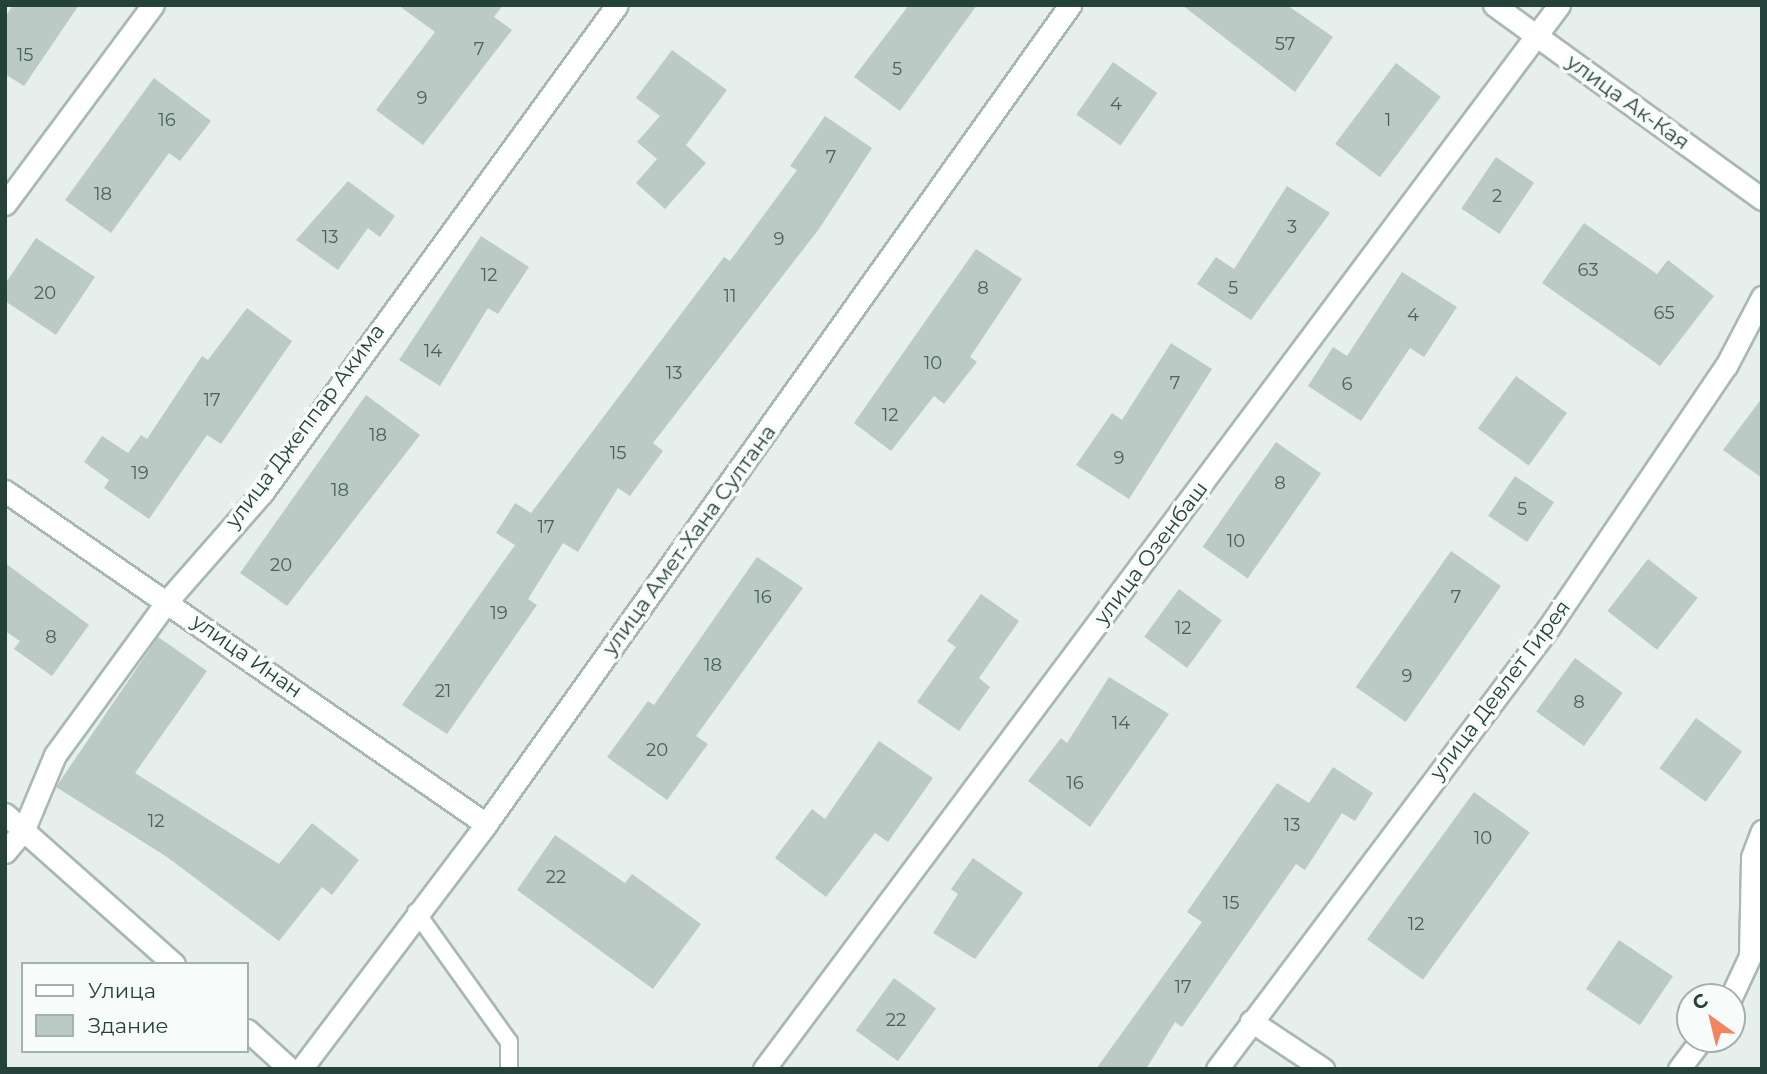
<!DOCTYPE html>
<html>
<head>
<meta charset="utf-8">
<style>
	body { margin:0 }
	#map { position:relative; width:1767px; height:1074px; overflow:hidden; background:#e6efeb; font-family:Montserrat,sans-serif }
	div>[style] { position:absolute }
	.building>* { inset:0; background:#bbcac4; transform-origin:0 0 }
	.roads { filter:drop-shadow(2px 0 #a8b8b2) drop-shadow(-2px 0 #a8b8b2) drop-shadow(0 2px #a8b8b2) drop-shadow(0 -2px #a8b8b2) }
	.lane>* { height:16px; margin:-8px; padding:0 8px; transform-origin:8px; border-radius:8px; background:#fff }
	.street>* { height:21px; margin:-10.5px; padding:0 10.5px; transform-origin:10.5px; border-radius:10.5px; background:#fff }
	.secondary>* { height:21px; margin:-10.5px; padding:0 10.5px; transform-origin:10.5px; border-radius:10.5px; background:#fff }
	span { translate:-50% -50%; white-space:nowrap; text-align:center; line-height:1.15; -webkit-text-stroke:7px #f7fbf9; paint-order:stroke }
	.number-label { font-size:18px; color:#4a645c }
	.number-label span { -webkit-text-stroke-width:0 }
	.street-label { font-size:21px; color:#24423a }
	.frame { position:absolute; inset:0; border:7px solid #24423a; pointer-events:none }
	.legend { position:absolute; left:21px; top:962px; width:228px; height:91px; box-sizing:border-box; background:#f7fbf9; border:2px solid #a3b1ad; margin:0; padding:9px 12px; list-style:none; font-size:21px; color:#24423a }
	.legend li { display:flex; align-items:center; gap:14px; height:35px }
	.legend b { width:35px; border:2px solid #a3b1ad }
	.north { position:absolute; left:1676px; top:983px; width:70px; height:70px; box-sizing:border-box; background:#f7fbf9; border:2px solid #a3b1ad; border-radius:50%; rotate:326deg; font-size:19px; font-weight:700; line-height:28px; text-align:center; color:#24423a }
	.north::after { content:''; display:block; margin:auto; width:24px; height:32px; background:#f4845f; clip-path:polygon(50% 0,100% 100%,50% 72%,0 100%) }
</style>
</head>
<body>
<div id="map">
	<div class="building">
		<div style="clip-path:polygon(13px 5px,79px 5px,24px 86px,5px 74px,5px 17px)"></div>
		<div style="clip-path:polygon(398px 5px,503px 5px,494px 17px,512px 30px,423px 145px,376px 110px,435px 32px)"></div>
		<div style="clip-path:polygon(909px 5px,977px 5px,900px 111px,854px 77px)"></div>
		<div style="clip-path:polygon(1182px 5px,1287px 5px,1333px 37px,1295px 92px)"></div>
		<div style="clip-path:polygon(672px 50px,727px 90px,686px 145px,706px 163px,665px 209px,636px 183px,657px 159px,637px 142px,660px 116px,636px 98px)"></div>
		<div style="left:1113px;top:62px;width:54px;height:64px;rotate:35deg"></div>
		<div style="left:1396px;top:63px;width:56px;height:101px;rotate:37deg"></div>
		<div style="clip-path:polygon(154px 78px,211px 121px,180px 161px,169px 153px,111px 233px,65px 200px)"></div>
		<div style="clip-path:polygon(825px 116px,872px 148px,819px 229px,653px 443px,663px 451px,630px 496px,618px 488px,578px 552px,563px 543px,528px 599px,537px 605px,447px 734px,402px 705px,515px 545px,496px 533px,515px 503px,531px 513px,724px 257px,730px 261px,797px 170px,790px 166px)"></div>
		<div style="left:1496px;top:157px;width:46px;height:62px;rotate:34deg"></div>
		<div style="clip-path:polygon(348px 181px,395px 216px,380px 237px,368px 228px,338px 270px,296px 240px)"></div>
		<div style="clip-path:polygon(1287px 186px,1330px 213px,1251px 320px,1197px 284px,1216px 257px,1234px 269px)"></div>
		<div style="clip-path:polygon(1584px 223px,1657px 274px,1668px 260px,1714px 296px,1660px 366px,1542px 283px)"></div>
		<div style="clip-path:polygon(481px 236px,529px 267px,498px 314px,488px 308px,440px 386px,399px 360px)"></div>
		<div style="clip-path:polygon(36px 238px,95px 277px,56px 335px,5px 301px,5px 284px)"></div>
		<div style="clip-path:polygon(976px 249px,1022px 279px,970px 357px,977px 362px,944px 404px,934px 396px,891px 451px,854px 423px)"></div>
		<div style="clip-path:polygon(1402px 272px,1457px 307px,1424px 357px,1410px 348px,1361px 421px,1308px 386px,1333px 347px,1347px 356px)"></div>
		<div style="clip-path:polygon(247px 308px,292px 341px,221px 444px,207px 435px,149px 519px,104px 488px,109px 480px,84px 462px,102px 436px,128px 453px,141px 435px,147px 439px,202px 356px,208px 360px)"></div>
		<div style="clip-path:polygon(1171px 343px,1212px 369px,1129px 499px,1076px 465px,1112px 413px,1122px 420px)"></div>
		<div style="left:1516px;top:376px;width:63px;height:65px;rotate:36deg"></div>
		<div style="clip-path:polygon(366px 395px,420px 435px,287px 606px,240px 573px)"></div>
		<div style="clip-path:polygon(1762px 398px,1762px 478px,1723px 450px)"></div>
		<div style="left:1276px;top:442px;width:55px;height:128px;rotate:35deg"></div>
		<div style="left:1515px;top:476px;width:47px;height:48px;rotate:34deg"></div>
		<div style="left:1451px;top:551px;width:61px;height:166px;rotate:35deg"></div>
		<div style="clip-path:polygon(757px 557px,803px 588px,696px 736px,708px 744px,667px 800px,607px 757px,648px 701px,654px 705px)"></div>
		<div style="left:1648px;top:559px;width:63px;height:66px;rotate:38deg"></div>
		<div style="clip-path:polygon(5px 563px,89px 625px,52px 676px,14px 649px,20px 641px,5px 631px)"></div>
		<div style="left:1179px;top:589px;width:53px;height:59px;rotate:36deg"></div>
		<div style="clip-path:polygon(981px 594px,1019px 621px,979px 678px,990px 687px,959px 731px,917px 702px,956px 647px,947px 641px)"></div>
		<div style="clip-path:polygon(158px 637px,207px 671px,135px 773px,279px 864px,312px 823px,359px 860px,332px 895px,322px 887px,279px 941px,167px 857px,56px 787px)"></div>
		<div style="left:1575px;top:658px;width:59px;height:66px;rotate:36deg"></div>
		<div style="clip-path:polygon(1109px 677px,1169px 714px,1090px 827px,1028px 781px,1061px 738px,1067px 743px)"></div>
		<div style="left:1696px;top:718px;width:57px;height:62px;rotate:36deg"></div>
		<div style="clip-path:polygon(879px 741px,933px 778px,888px 842px,875px 833px,826px 897px,775px 858px,812px 809px,825px 819px)"></div>
		<div style="clip-path:polygon(1333px 767px,1373px 793px,1355px 821px,1342px 813px,1305px 870px,1296px 864px,1182px 1027px,1175px 1022px,1146px 1069px,1096px 1069px,1202px 922px,1187px 912px,1277px 783px,1309px 803px)"></div>
		<div style="left:1474px;top:792px;width:69px;height:182px;rotate:36deg"></div>
		<div style="clip-path:polygon(555px 835px,625px 883px,632px 874px,701px 924px,653px 989px,517px 890px)"></div>
		<div style="clip-path:polygon(973px 858px,1023px 893px,975px 959px,933px 933px,958px 894px,951px 889px)"></div>
		<div style="left:1619px;top:940px;width:65px;height:59px;rotate:34deg"></div>
		<div style="left:894px;top:978px;width:52px;height:65px;rotate:36deg"></div>
	</div>
	<div class="roads">
		<div class="lane">
			<div style="left:416px;top:912px;width:160px;rotate:54.4deg"></div>
			<div style="left:509px;top:1042px;width:27px;rotate:90deg"></div>
		</div>
		<div class="street">
			<div style="left:5px;top:204px;width:248px;rotate:-53.4deg"></div>
			<div style="left:5px;top:491px;width:585px;rotate:34.7deg"></div>
			<div style="left:5px;top:814px;width:226px;rotate:41.6deg"></div>
			<div style="left:5px;top:852px;width:30px;rotate:-50deg"></div>
			<div style="left:24px;top:829px;width:80px;rotate:-67.3deg"></div>
			<div style="left:55px;top:755px;width:192px;rotate:-53.9deg"></div>
			<div style="left:168px;top:600px;width:142px;rotate:-48.7deg"></div>
			<div style="left:262px;top:493px;width:603px;rotate:-53.97deg"></div>
			<div style="left:1731px;top:997px;width:45px;rotate:-65.1deg"></div>
			<div style="left:1750px;top:956px;width:99px;rotate:-88.8deg"></div>
			<div style="left:1752px;top:857px;width:28px;rotate:-69deg"></div>
			<div style="left:1251px;top:1021px;width:87px;rotate:33.7deg"></div>
			<div style="left:247px;top:1030px;width:58px;rotate:42.2deg"></div>
			<div style="left:764px;top:1069px;width:1328px;rotate:-53.23deg"></div>
			<div style="left:1217px;top:1069px;width:553px;rotate:-53.09deg"></div>
			<div style="left:1549px;top:627px;width:315px;rotate:-55.9deg"></div>
			<div style="left:1726px;top:366px;width:78px;rotate:-62.4deg"></div>
			<div style="left:1679px;top:1069px;width:38px;rotate:-53deg"></div>
		</div>
		<div class="secondary">
			<div style="left:1494px;top:5px;width:331px;rotate:35.9deg"></div>
			<div style="left:301px;top:1069px;width:307px;rotate:-52.9deg"></div>
			<div style="left:486px;top:824px;width:1006px;rotate:-54.51deg"></div>
		</div>
	</div>
	<div class="number-label">
		<span style="left:1285px;top:44px">57</span>
		<span style="left:479px;top:49px">7</span>
		<span style="left:25px;top:55px">15</span>
		<span style="left:897px;top:69px">5</span>
		<span style="left:422px;top:98px">9</span>
		<span style="left:1116px;top:104px">4</span>
		<span style="left:167px;top:120px">16</span>
		<span style="left:1388px;top:120px">1</span>
		<span style="left:831px;top:157px">7</span>
		<span style="left:103px;top:194px">18</span>
		<span style="left:1497px;top:196px">2</span>
		<span style="left:1292px;top:227px">3</span>
		<span style="left:330px;top:237px">13</span>
		<span style="left:779px;top:239px">9</span>
		<span style="left:1588px;top:270px">63</span>
		<span style="left:489px;top:275px">12</span>
		<span style="left:983px;top:288px">8</span>
		<span style="left:1233px;top:288px">5</span>
		<span style="left:45px;top:293px">20</span>
		<span style="left:730px;top:296px">11</span>
		<span style="left:1664px;top:313px">65</span>
		<span style="left:1413px;top:315px">4</span>
		<span style="left:433px;top:351px">14</span>
		<span style="left:933px;top:363px">10</span>
		<span style="left:674px;top:373px">13</span>
		<span style="left:1175px;top:383px">7</span>
		<span style="left:1347px;top:384px">6</span>
		<span style="left:212px;top:400px">17</span>
		<span style="left:890px;top:415px">12</span>
		<span style="left:378px;top:435px">18</span>
		<span style="left:618px;top:453px">15</span>
		<span style="left:1119px;top:458px">9</span>
		<span style="left:140px;top:473px">19</span>
		<span style="left:1280px;top:483px">8</span>
		<span style="left:340px;top:490px">18</span>
		<span style="left:1522px;top:509px">5</span>
		<span style="left:546px;top:527px">17</span>
		<span style="left:1236px;top:541px">10</span>
		<span style="left:281px;top:565px">20</span>
		<span style="left:763px;top:597px">16</span>
		<span style="left:1456px;top:597px">7</span>
		<span style="left:499px;top:613px">19</span>
		<span style="left:1183px;top:628px">12</span>
		<span style="left:51px;top:637px">8</span>
		<span style="left:713px;top:665px">18</span>
		<span style="left:1407px;top:676px">9</span>
		<span style="left:443px;top:691px">21</span>
		<span style="left:1579px;top:702px">8</span>
		<span style="left:1121px;top:723px">14</span>
		<span style="left:657px;top:750px">20</span>
		<span style="left:1075px;top:783px">16</span>
		<span style="left:156px;top:821px">12</span>
		<span style="left:1292px;top:825px">13</span>
		<span style="left:1483px;top:838px">10</span>
		<span style="left:556px;top:877px">22</span>
		<span style="left:1231px;top:903px">15</span>
		<span style="left:1416px;top:924px">12</span>
		<span style="left:1183px;top:987px">17</span>
		<span style="left:896px;top:1020px">22</span>
	</div>
	<div class="street-label">
		<span style="left:1628px;top:102px;rotate:36deg">улица Ак-Кая</span>
		<span style="left:305px;top:426px;rotate:-53deg">улица Джеппар Акима</span>
		<span style="left:689px;top:540px;rotate:-54deg">улица Амет-Хана Султана</span>
		<span style="left:1151px;top:553px;rotate:-53deg">улица Озенбаш</span>
		<span style="left:247px;top:656px;rotate:35deg">улица Инан</span>
		<span style="left:1500px;top:690px;rotate:-53deg">улица Девлет Гирея</span>
	</div>
	<div class="frame"></div>
	<ul class="legend">
	<li><b style="height:9px;background:#fff"></b>Улица</li>
	<li><b style="height:19px;background:#bbcac4"></b>Здание</li>
	</ul>
	<div class="north">С</div>
</div>
</body>
</html>
